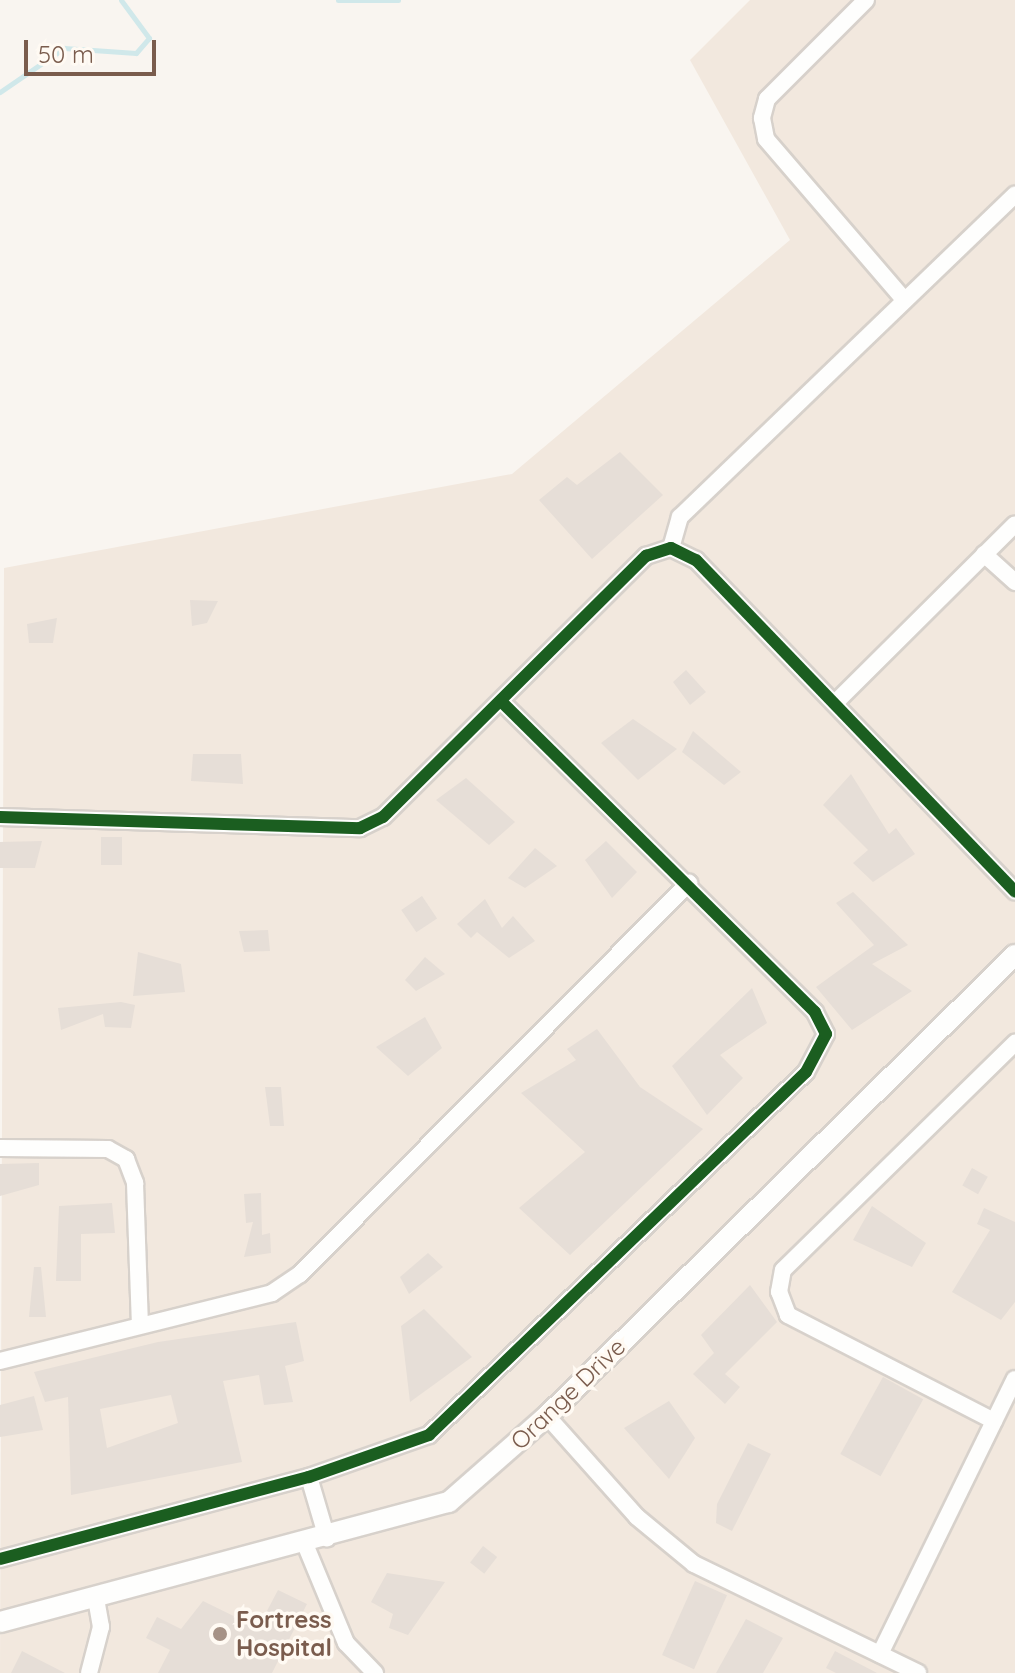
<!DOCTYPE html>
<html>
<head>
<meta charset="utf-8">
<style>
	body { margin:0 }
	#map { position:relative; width:1015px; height:1673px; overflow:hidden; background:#f9f5f0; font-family:Quicksand,sans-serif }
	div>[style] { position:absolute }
	.residential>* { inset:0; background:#f2e8de }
	.stream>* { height:5px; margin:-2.5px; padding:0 2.5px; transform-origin:2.5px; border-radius:2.5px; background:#d0e8ea }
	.building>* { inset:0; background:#e6ded7; transform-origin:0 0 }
	.roads { filter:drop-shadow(2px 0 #d7d1cb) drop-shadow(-2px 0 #d7d1cb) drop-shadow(0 2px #d7d1cb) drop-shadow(0 -2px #d7d1cb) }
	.minor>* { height:16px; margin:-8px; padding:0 8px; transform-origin:8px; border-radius:8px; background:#fefefd }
	.tertiary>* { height:20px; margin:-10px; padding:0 10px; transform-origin:10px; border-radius:10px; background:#fefefd }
	.cycleway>* { height:12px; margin:-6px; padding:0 6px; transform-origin:6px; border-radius:6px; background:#1b5e20 }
	.dots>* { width:22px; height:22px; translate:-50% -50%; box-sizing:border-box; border:4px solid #fffaf3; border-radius:50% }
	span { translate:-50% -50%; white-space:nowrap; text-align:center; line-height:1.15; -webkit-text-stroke:7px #fffaf3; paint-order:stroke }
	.street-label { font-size:24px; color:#7a5c4d }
	.poi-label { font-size:24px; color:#7a5c4d; font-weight:700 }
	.left { translate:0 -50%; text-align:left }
	.scale { position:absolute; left:24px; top:40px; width:132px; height:36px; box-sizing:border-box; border:4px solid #7a5c4d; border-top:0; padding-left:10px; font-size:24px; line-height:28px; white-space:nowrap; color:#7a5c4d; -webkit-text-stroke:6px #fffaf3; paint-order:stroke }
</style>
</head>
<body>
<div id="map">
	<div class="residential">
		<div style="clip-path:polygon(750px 0,1015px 0,1015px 1673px,0 1673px,4px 568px,512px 474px,790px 240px,690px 60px)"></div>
	</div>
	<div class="stream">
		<div style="left:338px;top:0;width:60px"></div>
		<div style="left:0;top:92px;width:78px;rotate:-34.5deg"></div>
		<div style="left:64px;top:48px;width:72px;rotate:4deg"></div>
		<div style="left:136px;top:53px;width:20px;rotate:-49deg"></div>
		<div style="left:149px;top:38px;width:47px;rotate:-126.4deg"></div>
	</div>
	<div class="building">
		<div style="clip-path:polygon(620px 452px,663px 495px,592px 559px,539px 500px,567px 477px,577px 485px)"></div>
		<div style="clip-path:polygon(190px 600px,218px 601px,207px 623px,192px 626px)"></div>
		<div style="clip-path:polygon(57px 618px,53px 643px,29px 643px,27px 624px)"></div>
		<div style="clip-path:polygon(686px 670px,706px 692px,690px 705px,673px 682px)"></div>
		<div style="clip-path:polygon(633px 719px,677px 749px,638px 780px,601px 743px)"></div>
		<div style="clip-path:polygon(693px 731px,741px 772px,724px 785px,682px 752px)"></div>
		<div style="clip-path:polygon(193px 754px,241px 754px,243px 784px,191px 781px)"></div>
		<div style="clip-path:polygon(851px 774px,889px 834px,896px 828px,915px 854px,873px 882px,853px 863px,868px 850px,823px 805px)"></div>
		<div style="clip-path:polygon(466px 778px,515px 822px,489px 845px,436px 800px)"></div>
		<div style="left:101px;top:837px;width:21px;height:28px"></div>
		<div style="clip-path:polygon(42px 841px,35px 868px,0 868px,0 842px)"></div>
		<div style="clip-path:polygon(606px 841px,637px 872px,612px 898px,585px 860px)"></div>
		<div style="clip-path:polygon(535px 848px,557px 866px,525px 888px,508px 878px)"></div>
		<div style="clip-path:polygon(853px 892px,908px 945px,872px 964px,912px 991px,852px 1030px,816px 987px,874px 945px,836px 903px)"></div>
		<div style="left:422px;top:896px;width:27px;height:25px;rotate:56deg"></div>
		<div style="clip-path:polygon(485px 899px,502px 928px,513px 916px,535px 941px,509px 958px,477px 932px,471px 938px,457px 924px)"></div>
		<div style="clip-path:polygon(268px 930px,270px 951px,244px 952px,239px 931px)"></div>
		<div style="clip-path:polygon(138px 952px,181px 964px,185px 992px,133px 996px)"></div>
		<div style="clip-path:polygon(425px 957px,445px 974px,416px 991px,405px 980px)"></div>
		<div style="clip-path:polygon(752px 988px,767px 1023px,720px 1055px,743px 1078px,707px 1115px,672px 1066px)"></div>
		<div style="clip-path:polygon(121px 1002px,135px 1005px,131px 1028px,105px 1027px,103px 1014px,61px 1030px,58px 1008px)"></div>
		<div style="clip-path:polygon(425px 1017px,442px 1048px,408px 1076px,376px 1047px)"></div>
		<div style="clip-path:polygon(597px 1029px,640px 1087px,703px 1129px,570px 1255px,519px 1208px,585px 1152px,521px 1093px,576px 1060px,567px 1049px)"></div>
		<div style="clip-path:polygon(265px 1087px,281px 1087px,284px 1126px,270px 1126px)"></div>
		<div style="clip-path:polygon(39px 1163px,39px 1185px,0 1196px,0 1164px)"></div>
		<div style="left:972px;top:1168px;width:18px;height:20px;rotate:29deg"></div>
		<div style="clip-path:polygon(261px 1193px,262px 1235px,270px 1233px,271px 1253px,244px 1257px,253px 1222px,246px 1223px,244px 1194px)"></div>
		<div style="clip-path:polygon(112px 1203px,115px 1233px,81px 1234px,81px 1281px,56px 1281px,59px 1206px)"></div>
		<div style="clip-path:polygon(872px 1206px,926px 1243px,912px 1267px,853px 1240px)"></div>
		<div style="clip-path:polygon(984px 1208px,1015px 1222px,1015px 1302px,1001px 1320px,952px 1292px,990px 1230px,977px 1224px)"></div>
		<div style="clip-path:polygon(428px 1253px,443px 1267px,409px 1294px,400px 1277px)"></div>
		<div style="clip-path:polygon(34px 1267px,41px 1267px,46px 1317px,29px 1317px)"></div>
		<div style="clip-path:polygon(750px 1285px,777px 1322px,725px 1374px,740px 1387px,725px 1404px,693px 1374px,714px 1353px,701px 1335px)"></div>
		<div style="clip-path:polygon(424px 1309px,472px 1357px,410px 1402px,401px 1326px)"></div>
		<div style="clip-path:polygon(evenodd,296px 1322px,304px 1361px,285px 1366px,293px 1402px,264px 1405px,259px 1375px,223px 1381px,242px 1462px,71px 1495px,68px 1397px,45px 1402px,34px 1372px,158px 1342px,296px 1322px,171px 1395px,178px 1423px,107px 1448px,100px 1409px,171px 1395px)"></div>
		<div style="left:883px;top:1377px;width:46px;height:88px;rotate:29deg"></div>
		<div style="clip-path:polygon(34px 1396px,43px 1430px,0 1437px,0 1405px)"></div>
		<div style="clip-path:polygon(669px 1401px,695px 1438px,669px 1479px,624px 1428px)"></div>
		<div style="clip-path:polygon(748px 1443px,771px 1454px,732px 1531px,716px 1523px,717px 1504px)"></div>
		<div style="left:483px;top:1546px;width:18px;height:21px;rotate:38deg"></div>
		<div style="clip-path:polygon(387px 1573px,445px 1582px,408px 1635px,389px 1628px,393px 1614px,371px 1602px)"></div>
		<div style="left:695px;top:1581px;width:35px;height:81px;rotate:24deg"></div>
		<div style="clip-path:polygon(278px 1590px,307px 1604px,272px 1673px,158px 1673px,170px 1650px,146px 1638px,157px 1617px,181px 1629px,203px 1601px,258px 1628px)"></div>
		<div style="clip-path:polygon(746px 1619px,783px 1638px,763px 1673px,716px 1673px)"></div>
		<div style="clip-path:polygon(22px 1651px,65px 1673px,11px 1673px)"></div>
		<div style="clip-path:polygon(835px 1651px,877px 1673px,836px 1673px,826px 1668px)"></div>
	</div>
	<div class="roads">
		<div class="minor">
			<div style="left:866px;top:0;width:140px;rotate:135deg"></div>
			<div style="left:767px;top:99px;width:20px;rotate:105deg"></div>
			<div style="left:762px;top:118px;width:21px;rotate:79deg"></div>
			<div style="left:766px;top:139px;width:208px;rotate:49.3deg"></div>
			<div style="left:671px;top:548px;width:32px;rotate:-74deg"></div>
			<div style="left:680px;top:517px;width:465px;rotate:-43.9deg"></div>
			<div style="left:984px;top:554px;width:42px;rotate:42.1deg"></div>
			<div style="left:836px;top:702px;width:252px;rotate:-44.8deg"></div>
			<div style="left:0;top:817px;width:360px;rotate:1.8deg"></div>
			<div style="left:360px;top:828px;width:25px;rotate:-26deg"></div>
			<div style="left:383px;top:817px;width:371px;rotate:-44.8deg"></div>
			<div style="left:646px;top:556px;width:26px;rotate:-18deg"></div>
			<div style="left:671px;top:548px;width:28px;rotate:26deg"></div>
			<div style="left:696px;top:560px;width:460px;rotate:46.1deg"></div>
			<div style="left:0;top:1148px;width:108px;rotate:0.5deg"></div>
			<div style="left:108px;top:1149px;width:21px;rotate:29deg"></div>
			<div style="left:126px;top:1159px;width:26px;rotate:69deg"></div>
			<div style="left:135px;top:1183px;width:140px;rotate:88deg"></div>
			<div style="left:0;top:1361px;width:280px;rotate:-14deg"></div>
			<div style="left:272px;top:1293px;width:34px;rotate:-34deg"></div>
			<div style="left:300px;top:1274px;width:552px;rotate:-45.15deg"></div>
			<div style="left:547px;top:1416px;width:135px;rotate:48.3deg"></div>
			<div style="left:637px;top:1517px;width:74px;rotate:39.5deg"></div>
			<div style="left:694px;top:1564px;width:249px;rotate:25.9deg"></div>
			<div style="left:994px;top:1421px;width:232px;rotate:-152.8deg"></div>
			<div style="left:788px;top:1315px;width:25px;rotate:-111deg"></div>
			<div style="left:779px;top:1292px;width:22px;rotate:-80deg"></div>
			<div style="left:783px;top:1270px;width:325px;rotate:-44.4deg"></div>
			<div style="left:309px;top:1477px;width:64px;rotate:73.6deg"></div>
			<div style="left:305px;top:1544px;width:107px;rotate:67.5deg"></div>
			<div style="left:346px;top:1643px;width:42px;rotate:46deg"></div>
			<div style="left:0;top:1559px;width:320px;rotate:-14.9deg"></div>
			<div style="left:309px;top:1477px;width:127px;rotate:-19.3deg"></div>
			<div style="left:429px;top:1435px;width:523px;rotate:-43.92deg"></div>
			<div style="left:806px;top:1072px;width:43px;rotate:-62.2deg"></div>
			<div style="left:826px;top:1034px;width:25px;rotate:-117deg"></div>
			<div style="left:815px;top:1012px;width:441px;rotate:-135.3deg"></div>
			<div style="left:880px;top:1654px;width:306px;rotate:-63.9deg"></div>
			<div style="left:89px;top:1673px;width:48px;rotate:-75.4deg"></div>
			<div style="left:101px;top:1627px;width:28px;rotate:-100deg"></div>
		</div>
		<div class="tertiary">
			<div style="left:0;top:1622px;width:465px;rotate:-15deg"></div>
			<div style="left:449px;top:1502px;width:130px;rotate:-41.3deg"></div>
			<div style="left:547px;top:1416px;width:657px;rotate:-44.57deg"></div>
		</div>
	</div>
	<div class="cycleway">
		<div style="left:0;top:817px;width:360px;rotate:1.8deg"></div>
		<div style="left:360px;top:828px;width:25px;rotate:-26deg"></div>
		<div style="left:383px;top:817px;width:371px;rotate:-44.8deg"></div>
		<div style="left:646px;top:556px;width:26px;rotate:-18deg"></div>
		<div style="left:671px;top:548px;width:28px;rotate:26deg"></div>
		<div style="left:696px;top:560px;width:460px;rotate:46.1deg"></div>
		<div style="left:0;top:1559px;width:320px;rotate:-14.9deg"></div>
		<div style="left:309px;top:1477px;width:127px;rotate:-19.3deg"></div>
		<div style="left:429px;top:1435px;width:523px;rotate:-43.92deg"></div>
		<div style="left:806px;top:1072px;width:43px;rotate:-62.2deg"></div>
		<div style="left:826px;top:1034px;width:25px;rotate:-117deg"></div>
		<div style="left:815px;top:1012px;width:441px;rotate:-135.3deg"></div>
	</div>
	<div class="dots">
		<div style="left:220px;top:1634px;background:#a69286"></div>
	</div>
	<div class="street-label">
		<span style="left:568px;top:1394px;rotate:-44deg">Orange Drive</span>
	</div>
	<div class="poi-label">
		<span class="left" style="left:236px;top:1634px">Fortress<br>Hospital</span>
	</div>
	<div class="scale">50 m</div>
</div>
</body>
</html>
